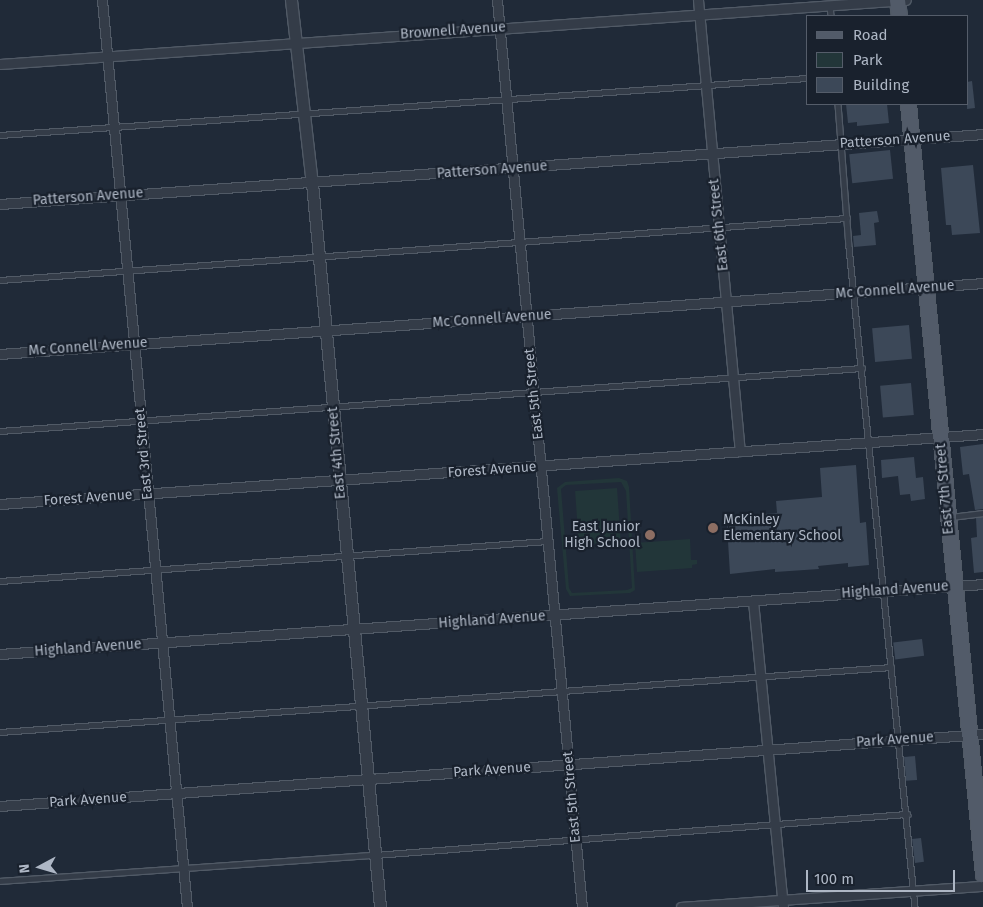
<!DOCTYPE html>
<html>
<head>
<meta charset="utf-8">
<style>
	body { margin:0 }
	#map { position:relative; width:983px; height:907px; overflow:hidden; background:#202a38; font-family:"Fira Sans",sans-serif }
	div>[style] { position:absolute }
	.green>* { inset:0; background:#223639; transform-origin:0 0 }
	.building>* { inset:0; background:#3c4858; transform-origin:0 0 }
	.roads { filter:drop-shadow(1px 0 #515a66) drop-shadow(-1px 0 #515a66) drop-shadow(0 1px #515a66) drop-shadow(0 -1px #515a66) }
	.service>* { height:4.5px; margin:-2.25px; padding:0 2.25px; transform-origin:2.25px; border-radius:2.25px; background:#343c48 }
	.minor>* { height:9px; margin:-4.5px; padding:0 4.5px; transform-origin:4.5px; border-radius:4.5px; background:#343c48 }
	.tertiary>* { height:11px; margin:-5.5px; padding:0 5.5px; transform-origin:5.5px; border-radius:5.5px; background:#343c48 }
	.primary>* { height:15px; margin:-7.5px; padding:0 7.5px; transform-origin:7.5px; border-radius:7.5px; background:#525b69 }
	.dots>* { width:14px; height:14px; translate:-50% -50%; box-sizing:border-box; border:2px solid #19212d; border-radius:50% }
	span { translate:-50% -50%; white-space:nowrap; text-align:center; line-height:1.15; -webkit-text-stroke:4.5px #19212d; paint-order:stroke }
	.street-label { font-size:14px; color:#aeb7c5 }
	.poi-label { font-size:14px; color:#aeb7c5 }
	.left { translate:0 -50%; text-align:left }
	.right { translate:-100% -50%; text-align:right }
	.legend { position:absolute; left:806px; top:15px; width:162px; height:90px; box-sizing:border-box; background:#19212d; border:1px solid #555d6a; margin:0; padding:6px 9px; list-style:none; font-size:15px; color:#aeb7c5 }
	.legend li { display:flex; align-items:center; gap:10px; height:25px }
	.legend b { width:25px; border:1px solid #555d6a }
	.north { position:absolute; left:15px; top:842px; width:50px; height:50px; -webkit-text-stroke:4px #19212d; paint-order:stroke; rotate:264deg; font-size:14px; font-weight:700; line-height:20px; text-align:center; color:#aeb7c5 }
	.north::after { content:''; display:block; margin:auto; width:18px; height:22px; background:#aeb7c5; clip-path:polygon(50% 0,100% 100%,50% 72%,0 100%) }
	.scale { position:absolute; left:806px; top:870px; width:149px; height:22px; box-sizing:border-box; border:2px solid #aeb7c5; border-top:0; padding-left:6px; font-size:15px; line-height:18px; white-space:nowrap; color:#aeb7c5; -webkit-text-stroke:4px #19212d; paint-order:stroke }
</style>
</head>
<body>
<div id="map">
	<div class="green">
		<div style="clip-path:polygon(evenodd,619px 478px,627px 481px,629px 487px,635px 590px,630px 593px,570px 596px,566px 589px,557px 488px,565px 482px,619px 478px,621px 482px,626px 491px,632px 588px,627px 590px,572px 593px,569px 588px,561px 489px,566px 485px,621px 482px)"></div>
		<div style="left:617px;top:488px;width:54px;height:42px;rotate:86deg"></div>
		<div style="clip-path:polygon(690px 539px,691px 560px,697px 560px,697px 564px,692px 565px,692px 568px,637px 572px,635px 543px)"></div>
	</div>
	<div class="building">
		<div style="clip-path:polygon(972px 81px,975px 108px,967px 109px,967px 82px)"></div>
		<div style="clip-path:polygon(846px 104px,887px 104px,889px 123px,857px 126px,857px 122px,848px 123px)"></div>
		<div style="left:890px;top:150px;width:29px;height:41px;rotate:84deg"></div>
		<div style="clip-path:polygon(973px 165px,980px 233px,952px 235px,951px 225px,946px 225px,941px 168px)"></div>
		<div style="clip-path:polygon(877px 211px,879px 222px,874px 223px,876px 245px,854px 247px,853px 236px,861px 235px,859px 213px)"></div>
		<div style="left:909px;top:325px;width:34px;height:37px;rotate:85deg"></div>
		<div style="left:911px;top:383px;width:32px;height:31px;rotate:85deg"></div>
		<div style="clip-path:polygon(983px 444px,983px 509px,975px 510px,969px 474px,963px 475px,960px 447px)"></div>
		<div style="clip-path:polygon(914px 457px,916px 478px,923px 477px,925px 499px,911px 501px,910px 494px,900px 495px,898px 476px,882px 478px,881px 460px)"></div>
		<div style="clip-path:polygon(856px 465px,860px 523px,866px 522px,869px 565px,848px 567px,848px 563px,818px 566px,819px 569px,775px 572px,775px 569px,730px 574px,727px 525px,756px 523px,755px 515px,777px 513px,776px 501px,822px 497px,820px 468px)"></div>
		<div style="clip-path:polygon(983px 517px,983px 572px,974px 573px,971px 538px,977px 537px,976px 518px)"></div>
		<div style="left:922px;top:639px;width:17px;height:29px;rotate:83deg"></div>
		<div style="left:915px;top:756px;width:24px;height:11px;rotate:85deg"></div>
		<div style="left:921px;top:838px;width:24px;height:9px;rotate:83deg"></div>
	</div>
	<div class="roads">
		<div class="service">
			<div style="left:830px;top:6px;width:10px;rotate:84deg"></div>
			<div style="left:838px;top:104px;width:143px;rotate:85.6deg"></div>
			<div style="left:849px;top:247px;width:663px;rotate:84.29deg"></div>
			<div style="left:0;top:135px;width:809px;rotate:-4.04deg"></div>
			<div style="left:0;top:280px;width:849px;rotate:-4.19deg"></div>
			<div style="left:0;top:431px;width:864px;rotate:-4.18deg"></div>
			<div style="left:951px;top:517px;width:32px;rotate:-7deg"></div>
			<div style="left:0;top:581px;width:548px;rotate:-4.18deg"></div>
			<div style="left:0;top:732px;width:893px;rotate:-4.17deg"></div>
			<div style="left:0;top:881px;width:376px;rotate:-4deg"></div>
			<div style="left:375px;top:855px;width:534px;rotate:-4.41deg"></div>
		</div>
		<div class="minor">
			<div style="left:102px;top:0;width:911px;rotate:84.65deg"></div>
			<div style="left:497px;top:0;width:911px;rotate:84.65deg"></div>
			<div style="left:698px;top:0;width:453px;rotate:84.7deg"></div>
			<div style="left:0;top:64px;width:908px;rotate:-4.04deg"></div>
			<div style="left:0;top:204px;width:985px;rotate:-4.07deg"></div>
			<div style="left:0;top:354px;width:986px;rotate:-4.13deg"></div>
			<div style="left:0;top:504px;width:985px;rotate:-4.07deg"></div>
			<div style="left:753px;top:601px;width:307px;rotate:84.4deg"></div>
			<div style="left:0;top:654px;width:985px;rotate:-4.07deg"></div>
			<div style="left:0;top:806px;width:986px;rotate:-4.19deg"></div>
			<div style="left:681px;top:907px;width:303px;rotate:-4deg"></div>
		</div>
		<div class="tertiary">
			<div style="left:291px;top:0;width:184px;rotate:83.5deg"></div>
			<div style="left:312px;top:183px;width:727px;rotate:84.63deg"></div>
		</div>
		<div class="primary">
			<div style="left:897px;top:0;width:16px;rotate:83deg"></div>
			<div style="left:908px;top:104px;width:774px;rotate:84.44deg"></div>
		</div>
	</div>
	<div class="dots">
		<div style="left:713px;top:528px;background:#8d6e63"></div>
		<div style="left:650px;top:535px;background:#8d6e63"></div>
	</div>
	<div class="street-label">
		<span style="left:453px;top:31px;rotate:-4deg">Brownell Avenue</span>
		<span style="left:895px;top:140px;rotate:-4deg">Patterson Avenue</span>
		<span style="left:492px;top:170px;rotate:-4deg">Patterson Avenue</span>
		<span style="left:88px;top:197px;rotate:-4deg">Patterson Avenue</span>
		<span style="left:719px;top:225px;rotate:-96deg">East 6th Street</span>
		<span style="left:895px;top:290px;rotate:-4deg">Mc Connell Avenue</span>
		<span style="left:492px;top:319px;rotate:-4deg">Mc Connell Avenue</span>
		<span style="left:88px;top:347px;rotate:-4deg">Mc Connell Avenue</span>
		<span style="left:534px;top:394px;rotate:-96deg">East 5th Street</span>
		<span style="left:337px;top:453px;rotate:-95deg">East 4th Street</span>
		<span style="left:144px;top:454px;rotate:-95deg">East 3rd Street</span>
		<span style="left:492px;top:470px;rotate:-4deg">Forest Avenue</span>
		<span style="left:945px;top:489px;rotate:-95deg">East 7th Street</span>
		<span style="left:88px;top:498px;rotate:-4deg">Forest Avenue</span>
		<span style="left:895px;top:590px;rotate:-4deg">Highland Avenue</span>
		<span style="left:492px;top:620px;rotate:-4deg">Highland Avenue</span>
		<span style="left:88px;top:648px;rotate:-4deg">Highland Avenue</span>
		<span style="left:895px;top:740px;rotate:-4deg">Park Avenue</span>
		<span style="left:492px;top:770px;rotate:-4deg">Park Avenue</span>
		<span style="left:572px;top:797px;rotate:-95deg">East 5th Street</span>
		<span style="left:88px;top:800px;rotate:-4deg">Park Avenue</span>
	</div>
	<div class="poi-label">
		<span class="left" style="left:723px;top:528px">McKinley<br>Elementary School</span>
		<span class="right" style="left:640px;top:535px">East Junior<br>High School</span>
	</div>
	<ul class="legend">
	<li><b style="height:6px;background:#525b69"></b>Road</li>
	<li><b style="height:14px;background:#223639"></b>Park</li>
	<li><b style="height:14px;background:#3c4858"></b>Building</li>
	</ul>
	<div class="north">N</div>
	<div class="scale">100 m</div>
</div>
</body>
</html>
